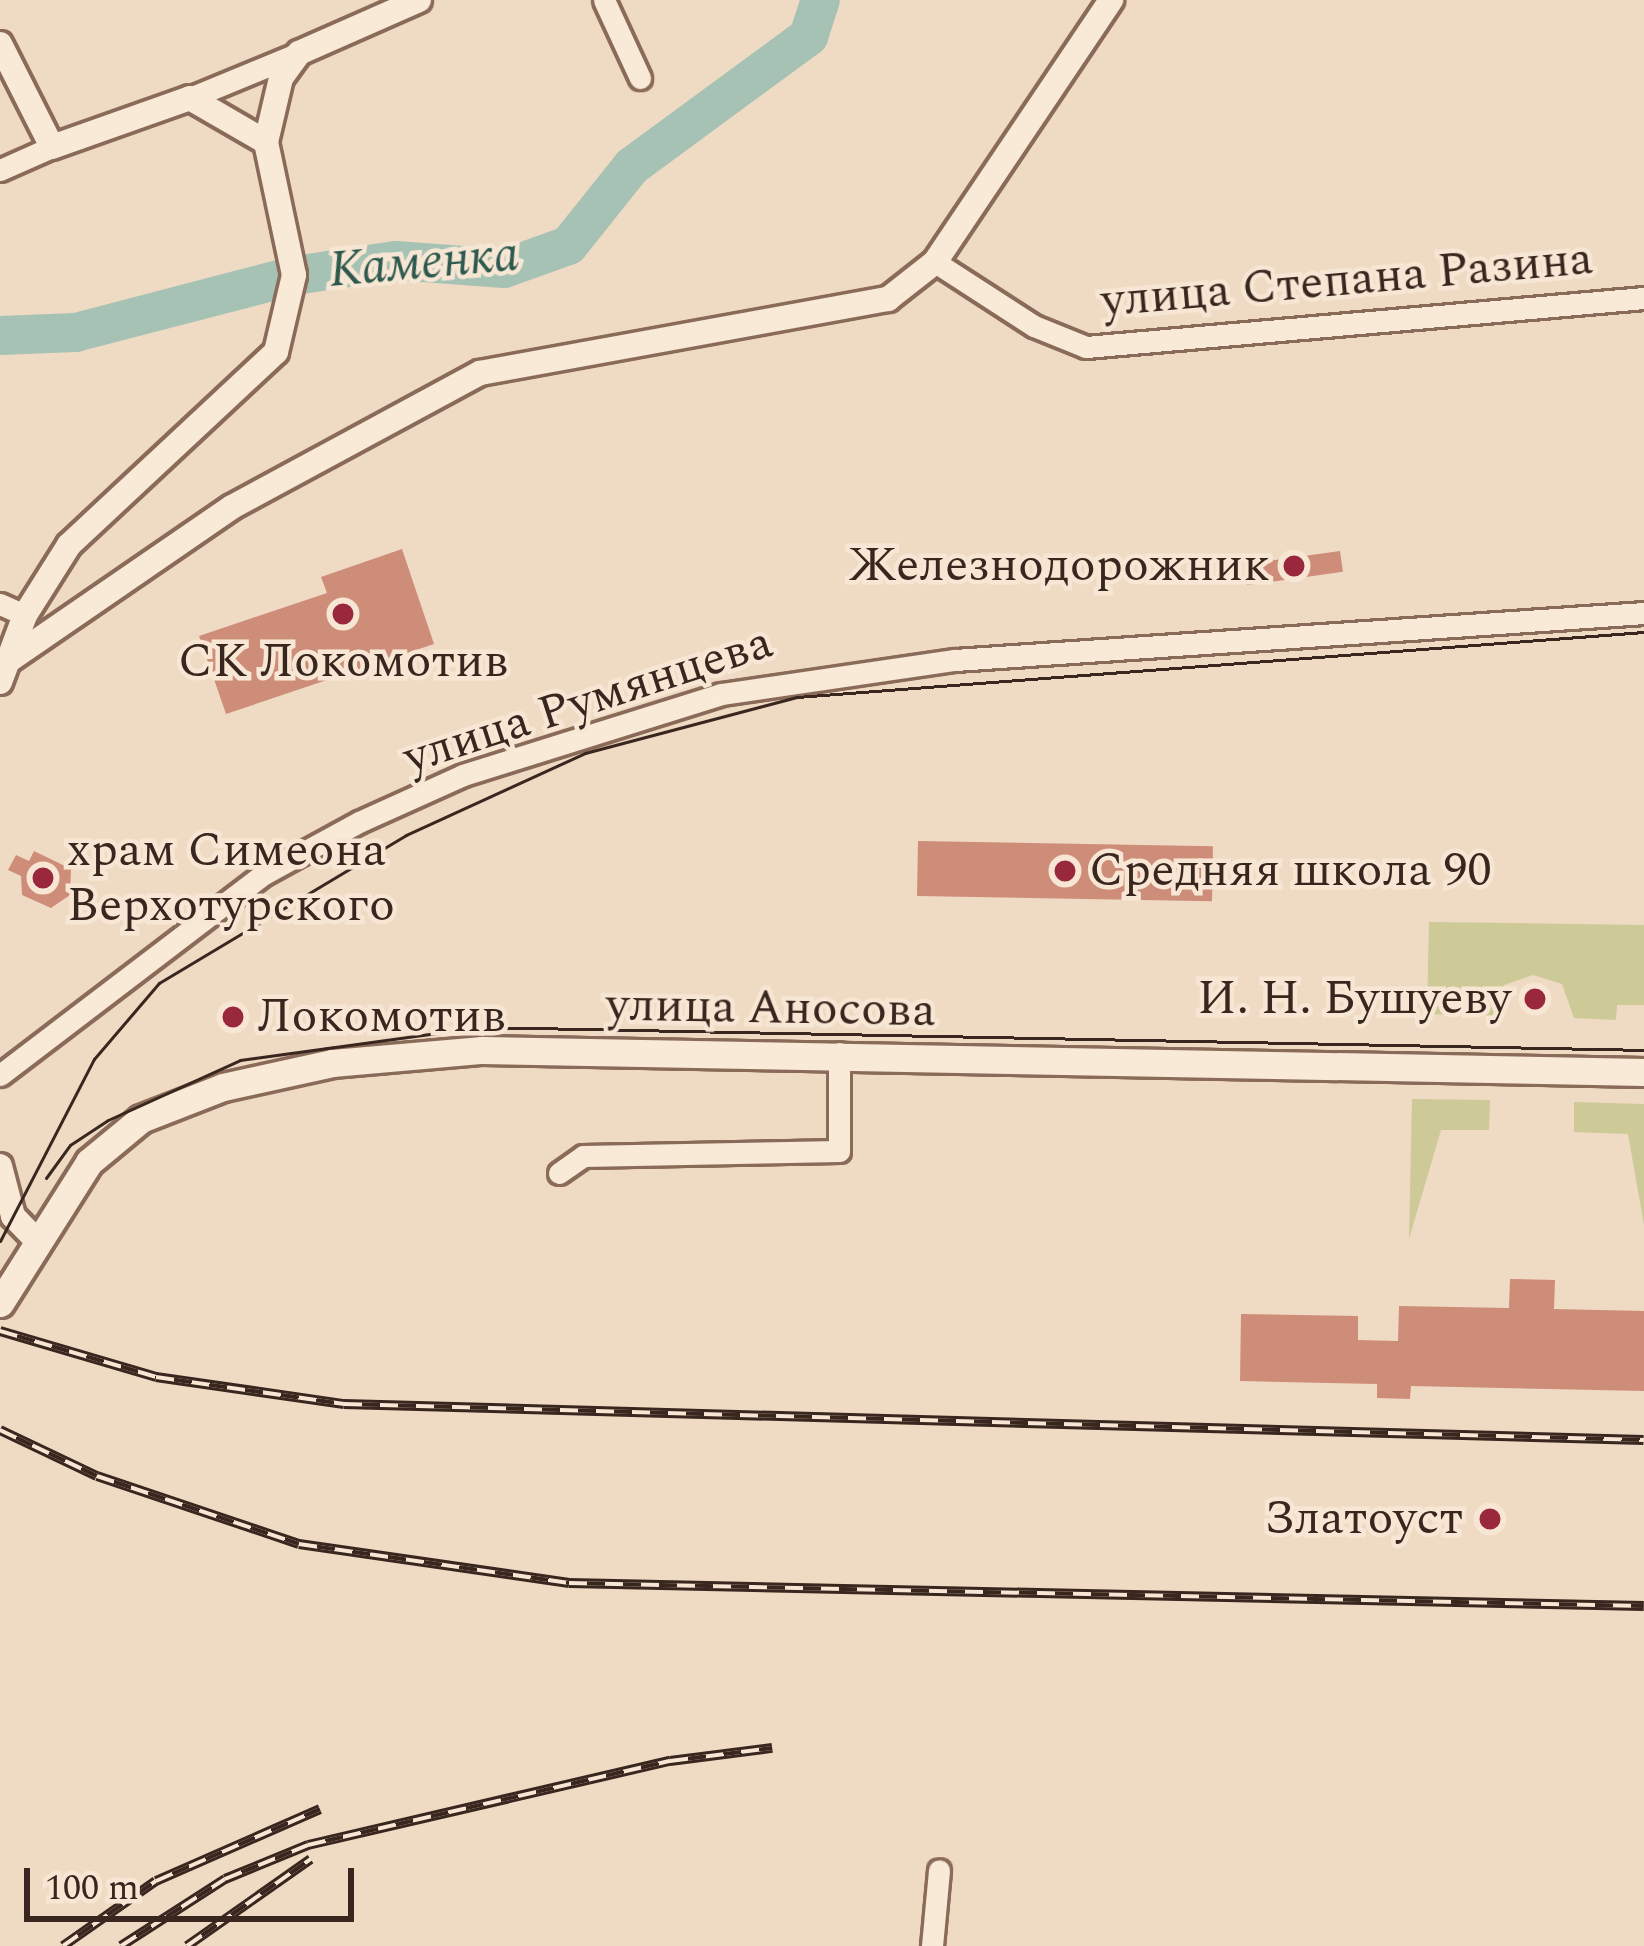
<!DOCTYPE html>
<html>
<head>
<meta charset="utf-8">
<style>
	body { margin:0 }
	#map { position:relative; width:1644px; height:1946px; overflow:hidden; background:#efdac3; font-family:Spectral,serif }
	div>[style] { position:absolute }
	.green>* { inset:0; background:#cdca97 }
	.river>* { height:39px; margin:-19.5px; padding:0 19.5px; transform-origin:19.5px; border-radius:19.5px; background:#a5c2b4 }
	.building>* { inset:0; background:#ce8d78; transform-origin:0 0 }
	.roads { filter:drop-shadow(3px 0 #8a6b59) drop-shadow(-3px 0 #8a6b59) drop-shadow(0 3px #8a6b59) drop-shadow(0 -3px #8a6b59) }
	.minor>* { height:21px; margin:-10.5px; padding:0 10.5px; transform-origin:10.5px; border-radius:10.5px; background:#f9e9d7 }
	.tertiary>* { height:24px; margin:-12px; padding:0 12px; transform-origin:12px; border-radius:12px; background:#f9e9d7 }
	.secondary>* { height:27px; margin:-13.5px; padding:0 13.5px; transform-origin:13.5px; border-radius:13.5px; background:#f9e9d7 }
	.tram>* { height:3px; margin:-1.5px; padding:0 1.5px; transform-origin:1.5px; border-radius:1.5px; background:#39261e }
	.rail>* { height:10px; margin-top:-5px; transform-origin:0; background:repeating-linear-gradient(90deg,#f6e6d3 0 18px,#39261e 0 36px); box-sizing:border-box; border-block:3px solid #39261e }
	.dots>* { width:33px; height:33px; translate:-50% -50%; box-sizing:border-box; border:6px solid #f6e6d3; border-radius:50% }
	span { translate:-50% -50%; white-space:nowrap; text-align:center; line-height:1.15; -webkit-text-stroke:9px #f6e6d3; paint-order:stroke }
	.street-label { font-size:48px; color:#39261e }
	.poi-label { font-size:48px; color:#39261e }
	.right { translate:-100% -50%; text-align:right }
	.left { translate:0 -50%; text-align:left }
	.water-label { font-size:51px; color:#2d594f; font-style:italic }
	.scale { position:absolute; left:24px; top:1868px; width:330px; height:54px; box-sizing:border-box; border:6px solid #39261e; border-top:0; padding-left:15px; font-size:36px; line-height:42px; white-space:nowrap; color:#39261e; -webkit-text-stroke:9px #f6e6d3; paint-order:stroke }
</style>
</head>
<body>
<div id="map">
	<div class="green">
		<div style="clip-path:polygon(1429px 922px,1644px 925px,1644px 1005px,1617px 1005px,1616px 1020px,1574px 1018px,1562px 984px,1533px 975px,1504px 985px,1493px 1016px,1427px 1014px)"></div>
		<div style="clip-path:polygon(1412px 1099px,1490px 1100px,1489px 1130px,1441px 1130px,1409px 1239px)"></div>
		<div style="clip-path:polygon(1574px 1102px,1644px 1104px,1644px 1225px,1628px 1134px,1574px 1132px)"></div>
	</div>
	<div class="river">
		<div style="left:0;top:335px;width:75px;rotate:-2.3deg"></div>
		<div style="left:75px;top:332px;width:226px;rotate:-14.6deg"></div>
		<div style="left:294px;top:275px;width:102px;rotate:-8.4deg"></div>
		<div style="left:395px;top:260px;width:109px;rotate:4.2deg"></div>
		<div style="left:504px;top:268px;width:68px;rotate:-19.8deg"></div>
		<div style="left:568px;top:245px;width:101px;rotate:-51.4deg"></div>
		<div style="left:631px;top:166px;width:220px;rotate:-36.3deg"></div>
		<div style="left:808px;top:36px;width:38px;rotate:-72deg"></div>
	</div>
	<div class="building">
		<div style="clip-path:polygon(402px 549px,434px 644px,226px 714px,199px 636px,327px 593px,321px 577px)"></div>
		<div style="left:1340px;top:551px;width:21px;height:97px;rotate:82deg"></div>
		<div style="left:918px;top:841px;width:295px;height:55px;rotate:1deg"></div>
		<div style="clip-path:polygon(34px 851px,71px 869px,70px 895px,51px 908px,22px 895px,21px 876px,8px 870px,16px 855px,29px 861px)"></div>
		<div style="clip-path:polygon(1510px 1279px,1555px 1280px,1554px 1309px,1644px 1311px,1644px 1391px,1411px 1386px,1410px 1399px,1377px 1398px,1377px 1384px,1240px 1381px,1241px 1314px,1358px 1316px,1358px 1340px,1398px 1341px,1399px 1306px,1509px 1308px)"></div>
	</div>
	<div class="roads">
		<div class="minor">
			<div style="left:604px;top:0;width:86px;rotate:65.2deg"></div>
			<div style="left:190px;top:98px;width:118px;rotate:-22.4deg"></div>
			<div style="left:0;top:170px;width:57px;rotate:-23.9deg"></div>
			<div style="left:935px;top:262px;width:118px;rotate:32.9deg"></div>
			<div style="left:1034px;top:326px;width:56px;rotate:22deg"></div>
			<div style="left:1086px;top:347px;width:560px;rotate:-5.02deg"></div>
			<div style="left:0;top:604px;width:27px;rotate:24deg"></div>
			<div style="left:0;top:1075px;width:332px;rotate:-37.3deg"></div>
			<div style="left:264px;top:874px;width:108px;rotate:-28.7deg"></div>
			<div style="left:359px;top:822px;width:114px;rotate:-24.3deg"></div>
			<div style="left:463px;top:775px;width:270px;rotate:-17.4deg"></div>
			<div style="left:721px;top:694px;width:236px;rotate:-8.3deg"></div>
			<div style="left:955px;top:660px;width:691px;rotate:-3.9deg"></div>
			<div style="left:559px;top:1173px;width:29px;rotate:-35deg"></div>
			<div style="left:583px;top:1156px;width:256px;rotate:-1.1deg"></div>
			<div style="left:839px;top:1151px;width:98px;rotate:-90deg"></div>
			<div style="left:932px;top:1946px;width:76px;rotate:-84.7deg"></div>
		</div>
		<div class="tertiary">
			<div style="left:0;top:44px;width:115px;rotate:63.2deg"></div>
			<div style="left:52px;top:147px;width:146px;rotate:-19.5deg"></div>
			<div style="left:190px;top:98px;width:88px;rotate:30.1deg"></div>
			<div style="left:5px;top:663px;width:275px;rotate:-34.5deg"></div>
			<div style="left:232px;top:507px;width:282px;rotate:-28.4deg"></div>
			<div style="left:480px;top:373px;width:415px;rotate:-10.3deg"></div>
			<div style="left:888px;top:299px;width:60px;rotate:-38.2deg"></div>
			<div style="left:935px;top:262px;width:316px;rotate:-56.1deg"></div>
			<div style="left:0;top:682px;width:72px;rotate:-69.5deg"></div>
			<div style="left:25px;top:615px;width:83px;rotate:-57.8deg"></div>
			<div style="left:69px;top:545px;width:283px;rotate:-43deg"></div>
			<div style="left:276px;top:352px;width:79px;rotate:-76.8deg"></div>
			<div style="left:294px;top:275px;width:136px;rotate:-101.9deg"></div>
			<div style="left:266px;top:142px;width:66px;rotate:-76.8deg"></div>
			<div style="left:281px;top:78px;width:31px;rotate:-54deg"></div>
			<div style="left:299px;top:53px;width:131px;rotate:-23.8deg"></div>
			<div style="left:0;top:1166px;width:52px;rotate:75.4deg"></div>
			<div style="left:13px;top:1216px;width:32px;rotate:46deg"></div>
		</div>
		<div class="secondary">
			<div style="left:0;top:1303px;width:167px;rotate:-57.7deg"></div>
			<div style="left:89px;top:1162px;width:67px;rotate:-39.6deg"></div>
			<div style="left:141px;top:1119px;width:88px;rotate:-21.3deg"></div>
			<div style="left:223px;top:1087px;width:112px;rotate:-12.4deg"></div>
			<div style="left:332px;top:1063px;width:151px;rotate:-5deg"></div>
			<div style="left:482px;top:1050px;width:1162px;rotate:1.08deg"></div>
		</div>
	</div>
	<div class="tram">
		<div style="left:46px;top:1178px;width:41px;rotate:-54deg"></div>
		<div style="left:70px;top:1145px;width:45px;rotate:-33.3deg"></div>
		<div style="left:108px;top:1120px;width:145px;rotate:-24.4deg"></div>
		<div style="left:240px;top:1060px;width:243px;rotate:-7.8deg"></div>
		<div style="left:481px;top:1027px;width:1163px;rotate:1.13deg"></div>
		<div style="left:0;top:1241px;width:205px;rotate:-62.7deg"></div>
		<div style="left:94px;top:1059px;width:100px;rotate:-49.5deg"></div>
		<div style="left:159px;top:983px;width:288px;rotate:-30.9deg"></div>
		<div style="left:406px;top:835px;width:197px;rotate:-24.6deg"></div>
		<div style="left:585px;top:753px;width:219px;rotate:-14.8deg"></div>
		<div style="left:797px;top:697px;width:849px;rotate:-4.39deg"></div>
	</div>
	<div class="rail">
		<div style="left:0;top:1331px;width:163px;rotate:16.4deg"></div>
		<div style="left:156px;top:1377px;width:190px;rotate:8.2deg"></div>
		<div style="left:344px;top:1404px;width:1300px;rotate:1.59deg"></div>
		<div style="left:0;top:1430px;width:107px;rotate:25.4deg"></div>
		<div style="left:97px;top:1476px;width:213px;rotate:18.6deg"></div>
		<div style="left:299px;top:1544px;width:273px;rotate:8.2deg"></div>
		<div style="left:569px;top:1583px;width:1075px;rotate:1.23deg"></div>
		<div style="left:63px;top:1946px;width:113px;rotate:-35deg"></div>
		<div style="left:156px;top:1881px;width:179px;rotate:-23.7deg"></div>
		<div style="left:121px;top:1946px;width:124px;rotate:-32.8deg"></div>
		<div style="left:225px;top:1879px;width:90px;rotate:-22.3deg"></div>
		<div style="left:308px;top:1845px;width:372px;rotate:-13.1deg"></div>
		<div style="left:670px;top:1761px;width:103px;rotate:-7.3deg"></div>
		<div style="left:187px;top:1946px;width:151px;rotate:-35.1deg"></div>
	</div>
	<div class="dots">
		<div style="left:1294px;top:566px;background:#9a283d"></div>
		<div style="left:343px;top:614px;background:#9a283d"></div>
		<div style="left:1065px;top:871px;background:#9a283d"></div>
		<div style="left:43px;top:878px;background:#9a283d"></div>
		<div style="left:1535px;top:999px;background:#9a283d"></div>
		<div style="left:233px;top:1017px;background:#9a283d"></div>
		<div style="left:1490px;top:1519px;background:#9a283d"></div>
	</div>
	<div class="street-label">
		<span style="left:1347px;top:280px;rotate:-5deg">улица Степана Разина</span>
		<span style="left:588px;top:700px;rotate:-18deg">улица Румянцева</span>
		<span style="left:771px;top:1008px;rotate:1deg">улица Аносова</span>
	</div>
	<div class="poi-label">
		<span class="right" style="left:1270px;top:566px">Железнодорожник</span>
		<span style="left:343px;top:662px">СК Локомотив</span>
		<span class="left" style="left:67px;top:878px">храм Симеона<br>Верхотурского</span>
		<span class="left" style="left:1089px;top:871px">Средняя школа 90</span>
		<span class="right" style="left:1511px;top:999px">И. Н. Бушуеву</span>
		<span class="left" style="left:257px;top:1017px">Локомотив</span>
		<span class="right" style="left:1463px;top:1519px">Златоуст</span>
	</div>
	<div class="water-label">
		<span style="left:424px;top:263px;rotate:-5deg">Каменка</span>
	</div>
	<div class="scale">100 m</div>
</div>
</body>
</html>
